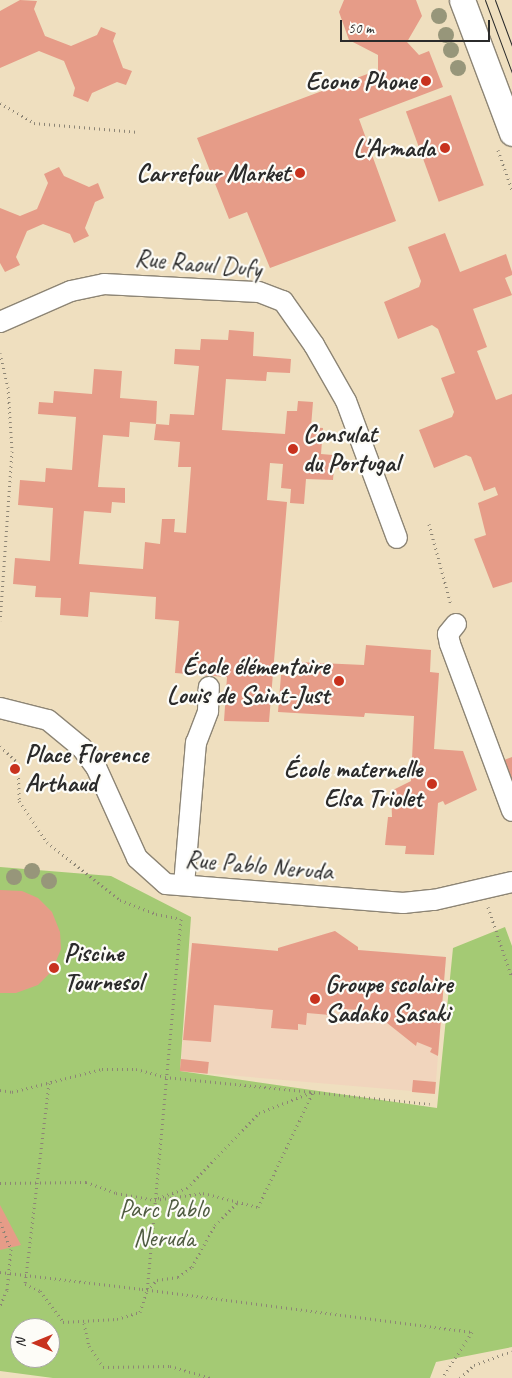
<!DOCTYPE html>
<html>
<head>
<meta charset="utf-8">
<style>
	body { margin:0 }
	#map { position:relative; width:512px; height:1378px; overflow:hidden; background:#efdfbf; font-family:Caveat,sans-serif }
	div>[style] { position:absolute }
	.built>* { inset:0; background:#f1d5bd }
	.green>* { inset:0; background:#a4ca74 }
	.building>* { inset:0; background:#e69c88; transform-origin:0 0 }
	.path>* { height:3px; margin-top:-1.5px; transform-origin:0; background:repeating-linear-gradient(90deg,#8d8575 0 1px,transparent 0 5px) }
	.roads { filter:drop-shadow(1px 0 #8d8575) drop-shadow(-1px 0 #8d8575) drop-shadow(0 1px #8d8575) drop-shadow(0 -1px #8d8575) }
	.minor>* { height:20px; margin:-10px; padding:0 10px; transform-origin:10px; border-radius:10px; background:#fff }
	.major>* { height:25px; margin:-12.5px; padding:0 12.5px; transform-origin:12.5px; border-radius:12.5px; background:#fff }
	.tram>* { height:1px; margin:-0.5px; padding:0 0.5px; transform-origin:0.5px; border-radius:0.5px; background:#2b2b2b }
	.path-bridge>* { height:3px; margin-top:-1.5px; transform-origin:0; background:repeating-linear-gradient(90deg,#8d8575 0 1px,transparent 0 5px) }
	.trees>* { width:16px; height:16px; margin:-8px; border-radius:50%; background:#97967a }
	.dots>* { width:14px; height:14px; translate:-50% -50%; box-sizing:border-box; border:2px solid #fdfcf7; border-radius:50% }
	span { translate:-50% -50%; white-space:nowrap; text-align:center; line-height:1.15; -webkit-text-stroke:4.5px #fdfcf7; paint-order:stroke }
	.poi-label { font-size:25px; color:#2b2b2b; font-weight:700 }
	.right { translate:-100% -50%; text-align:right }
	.left { translate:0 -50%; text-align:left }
	.street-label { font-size:25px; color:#2b2b2b }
	.park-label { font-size:25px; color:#4f5b41 }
	.north { position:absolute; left:10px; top:1318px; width:50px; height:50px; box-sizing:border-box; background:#fdfcf7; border:1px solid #a9a8a5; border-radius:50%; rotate:270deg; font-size:14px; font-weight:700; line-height:20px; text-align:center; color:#2b2b2b }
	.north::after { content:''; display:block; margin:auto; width:18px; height:22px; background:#c8321e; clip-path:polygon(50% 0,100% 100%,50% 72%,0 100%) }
	.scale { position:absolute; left:340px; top:20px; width:150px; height:22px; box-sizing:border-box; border:2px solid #2b2b2b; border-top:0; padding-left:6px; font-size:15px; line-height:18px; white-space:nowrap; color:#2b2b2b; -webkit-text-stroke:4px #fdfcf7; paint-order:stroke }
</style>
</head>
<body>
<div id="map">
	<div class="built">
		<div style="clip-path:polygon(335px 931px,358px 950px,446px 957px,435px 1093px,180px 1071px,192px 943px,278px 951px,278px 948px)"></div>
	</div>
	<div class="green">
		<div style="clip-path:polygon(evenodd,0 867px,111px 876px,191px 917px,180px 1071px,437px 1108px,453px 948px,505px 927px,512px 946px,512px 1347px,436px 1362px,430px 1378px,53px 1378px,0 1371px,0 867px,20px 1328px,50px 1328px,50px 1358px,20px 1358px,20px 1328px)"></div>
	</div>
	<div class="building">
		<div style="clip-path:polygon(20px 0,37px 1px,34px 9px,45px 36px,71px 46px,97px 35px,101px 27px,116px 33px,113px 41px,123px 68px,132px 71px,126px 85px,117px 82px,92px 93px,88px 102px,73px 96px,75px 88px,64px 61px,39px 51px,0 68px,0 11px)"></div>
		<div style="clip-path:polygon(344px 0,416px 0,422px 16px,407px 42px,419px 55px,429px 51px,443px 87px,359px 119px,396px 221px,270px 268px,247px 212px,229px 219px,197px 138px,378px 70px,378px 55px,349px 40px,339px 12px)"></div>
		<div style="left:451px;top:95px;width:96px;height:48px;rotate:70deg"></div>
		<div style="clip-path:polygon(59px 167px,64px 176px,89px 187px,98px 183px,104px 198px,95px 202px,85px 228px,89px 236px,74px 243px,70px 234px,43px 224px,27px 231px,16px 257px,20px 265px,5px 272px,0 263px,0 208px,20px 216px,37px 209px,48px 183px,44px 174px)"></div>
		<div style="clip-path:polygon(445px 233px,460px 272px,506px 254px,512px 272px,512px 275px,505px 278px,512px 295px,473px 309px,487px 347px,477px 351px,496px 400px,512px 394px,512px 582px,493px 588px,474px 539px,486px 535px,478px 503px,498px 495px,495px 487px,484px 491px,471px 457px,466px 455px,434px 468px,419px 430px,452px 417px,454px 412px,441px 378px,455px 373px,438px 329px,432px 325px,398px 339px,384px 302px,419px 287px,421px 281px,408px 247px)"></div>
		<div style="clip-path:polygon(229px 330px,254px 332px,253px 356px,291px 359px,290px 373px,267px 372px,266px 381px,226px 379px,222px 430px,285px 434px,287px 411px,297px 411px,298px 401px,313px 402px,311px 427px,323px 428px,321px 454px,345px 456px,344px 469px,334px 468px,333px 480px,306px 479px,304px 504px,290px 503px,291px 489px,281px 488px,283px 464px,270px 463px,267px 500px,287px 502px,269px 722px,224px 721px,227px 677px,175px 673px,179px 621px,155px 619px,156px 597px,90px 592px,88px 617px,60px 615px,61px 598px,35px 597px,36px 586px,13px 584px,15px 558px,50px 561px,53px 508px,18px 505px,20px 480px,45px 482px,46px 468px,72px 470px,76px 417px,38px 414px,39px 402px,53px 403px,54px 391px,92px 394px,94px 369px,122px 371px,120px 398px,157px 401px,156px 424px,130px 422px,129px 437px,103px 435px,98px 487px,125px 488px,125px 503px,112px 502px,111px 513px,84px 511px,79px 564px,143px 569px,145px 542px,160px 544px,162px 519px,175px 519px,174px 532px,186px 533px,191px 467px,178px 467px,180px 442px,154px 440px,156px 424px,169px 425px,170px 414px,194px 415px,199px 366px,174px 364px,175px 349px,200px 350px,201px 339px,228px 340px)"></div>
		<div style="clip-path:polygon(366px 645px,431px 650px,430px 672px,439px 673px,434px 749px,463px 751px,477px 790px,445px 805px,443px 801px,438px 803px,434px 855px,405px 854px,406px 846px,385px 845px,388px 817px,392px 817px,391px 791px,411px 781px,414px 716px,365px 713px,364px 717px,278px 712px,281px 675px,297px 676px,298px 662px,364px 665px)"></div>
		<div style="clip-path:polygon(512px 757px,512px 780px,504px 760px)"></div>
		<div style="clip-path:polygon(0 890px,22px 891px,38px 898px,52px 912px,60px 932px,61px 949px,52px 971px,38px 985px,16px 993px,0 993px)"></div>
		<div style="clip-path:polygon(335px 931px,358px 947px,358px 950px,446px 957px,438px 1056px,430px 1052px,432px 1048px,417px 1042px,416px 1046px,372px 1011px,331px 1008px,330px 1015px,307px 1013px,306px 1025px,298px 1024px,298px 1030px,271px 1028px,273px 1010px,214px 1005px,211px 1042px,183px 1040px,192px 943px,278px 951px,278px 948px)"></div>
		<div style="left:181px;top:1059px;width:28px;height:12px;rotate:6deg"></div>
		<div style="left:413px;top:1080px;width:23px;height:12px;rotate:5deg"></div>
		<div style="clip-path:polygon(0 1205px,21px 1245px,0 1250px)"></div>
	</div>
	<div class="path">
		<div style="left:0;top:103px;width:39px;rotate:30deg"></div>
		<div style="left:34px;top:123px;width:105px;rotate:4.9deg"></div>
		<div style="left:498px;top:150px;width:42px;rotate:70.7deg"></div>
		<div style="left:0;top:353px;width:35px;rotate:77deg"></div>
		<div style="left:8px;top:387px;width:64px;rotate:86.4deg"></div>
		<div style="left:12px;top:451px;width:170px;rotate:94deg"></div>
		<div style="left:429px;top:524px;width:84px;rotate:74.8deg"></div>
		<div style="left:0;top:746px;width:25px;rotate:43deg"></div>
		<div style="left:18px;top:763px;width:38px;rotate:88deg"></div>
		<div style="left:19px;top:801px;width:50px;rotate:55.7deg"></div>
		<div style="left:47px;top:842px;width:93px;rotate:38.5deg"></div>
		<div style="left:120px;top:900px;width:39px;rotate:21deg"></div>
		<div style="left:156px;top:914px;width:25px;rotate:11deg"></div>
		<div style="left:181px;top:919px;width:373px;rotate:95.2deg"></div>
		<div style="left:488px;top:907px;width:75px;rotate:71.3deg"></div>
		<div style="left:49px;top:1083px;width:202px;rotate:96.8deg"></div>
		<div style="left:25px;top:1284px;width:17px;rotate:25deg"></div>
		<div style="left:40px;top:1291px;width:39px;rotate:53deg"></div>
		<div style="left:63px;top:1322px;width:54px;rotate:-3.2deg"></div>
		<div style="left:117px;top:1319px;width:24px;rotate:-17deg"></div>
		<div style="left:140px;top:1312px;width:23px;rotate:-72deg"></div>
		<div style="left:147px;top:1290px;width:14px;rotate:-45deg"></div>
		<div style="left:157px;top:1280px;width:21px;rotate:-8deg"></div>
		<div style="left:178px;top:1277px;width:17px;rotate:-36deg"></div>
		<div style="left:192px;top:1267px;width:48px;rotate:-61.3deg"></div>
		<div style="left:215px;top:1225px;width:31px;rotate:-45deg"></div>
		<div style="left:0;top:1090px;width:12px;rotate:9deg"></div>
		<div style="left:12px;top:1092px;width:93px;rotate:-14.3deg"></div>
		<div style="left:102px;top:1069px;width:34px"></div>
		<div style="left:136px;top:1069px;width:30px;rotate:15deg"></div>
		<div style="left:165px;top:1077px;width:266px;rotate:5.8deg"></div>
		<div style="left:0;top:1183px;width:86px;rotate:-0.7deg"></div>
		<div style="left:86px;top:1182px;width:32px;rotate:20deg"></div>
		<div style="left:116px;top:1193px;width:40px;rotate:10deg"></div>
		<div style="left:155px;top:1200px;width:49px;rotate:-8.3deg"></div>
		<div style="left:203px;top:1193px;width:57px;rotate:14.3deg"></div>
		<div style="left:258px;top:1207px;width:127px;rotate:-64.4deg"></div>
		<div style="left:158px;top:1198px;width:31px;rotate:-19deg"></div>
		<div style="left:187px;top:1188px;width:104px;rotate:-46.2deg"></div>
		<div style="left:259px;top:1113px;width:57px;rotate:-21.6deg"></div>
		<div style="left:0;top:1222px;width:29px;rotate:68deg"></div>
		<div style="left:11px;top:1249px;width:41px;rotate:95.6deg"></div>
		<div style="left:7px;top:1290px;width:17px;rotate:114deg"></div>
		<div style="left:142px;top:1289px;width:333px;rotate:7.4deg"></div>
		<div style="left:472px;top:1332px;width:55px;rotate:123.1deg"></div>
		<div style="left:84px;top:1323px;width:24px;rotate:78deg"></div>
		<div style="left:89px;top:1346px;width:25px;rotate:56deg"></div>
		<div style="left:103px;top:1367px;width:67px;rotate:-0.9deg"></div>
		<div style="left:170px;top:1366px;width:43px;rotate:16.3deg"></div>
		<div style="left:460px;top:1378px;width:19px;rotate:-43deg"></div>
		<div style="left:474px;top:1365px;width:40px;rotate:-20.2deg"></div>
	</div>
	<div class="roads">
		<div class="minor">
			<div style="left:0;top:322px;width:77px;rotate:-23.6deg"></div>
			<div style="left:71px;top:291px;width:34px;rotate:-12deg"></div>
			<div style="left:104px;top:284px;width:155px;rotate:3deg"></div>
			<div style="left:259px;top:292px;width:26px;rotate:21deg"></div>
			<div style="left:283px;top:301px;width:54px;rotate:54.8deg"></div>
			<div style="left:314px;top:345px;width:64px;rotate:60.3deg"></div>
			<div style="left:346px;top:401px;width:146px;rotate:69.6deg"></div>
			<div style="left:456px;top:624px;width:13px;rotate:129deg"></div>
			<div style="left:448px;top:634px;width:10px;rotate:79deg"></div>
			<div style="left:450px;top:644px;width:178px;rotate:69.6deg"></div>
			<div style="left:0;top:708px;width:49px;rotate:14deg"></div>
			<div style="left:48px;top:720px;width:44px;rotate:39.5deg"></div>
			<div style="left:82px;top:748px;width:24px;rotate:54deg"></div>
			<div style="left:96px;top:767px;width:100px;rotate:65.7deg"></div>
			<div style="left:137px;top:858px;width:39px;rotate:42deg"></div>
			<div style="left:166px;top:884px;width:238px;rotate:4.6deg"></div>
			<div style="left:403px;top:903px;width:31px;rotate:-6deg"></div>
			<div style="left:434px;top:900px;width:80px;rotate:-13deg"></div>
			<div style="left:184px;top:885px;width:143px;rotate:-85.2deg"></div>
			<div style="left:196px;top:743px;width:34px;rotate:-69deg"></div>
			<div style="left:208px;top:711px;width:24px;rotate:-88deg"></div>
		</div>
		<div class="major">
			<div style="left:462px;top:0;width:142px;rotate:69.4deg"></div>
		</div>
	</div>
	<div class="tram">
		<div style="left:485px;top:0;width:78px;rotate:69.7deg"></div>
		<div style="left:495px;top:0;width:49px;rotate:69.7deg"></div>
	</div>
	<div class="path-bridge">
		<div style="left:0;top:1272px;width:143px;rotate:6.8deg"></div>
	</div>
	<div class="trees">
		<div style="left:439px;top:16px"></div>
		<div style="left:446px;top:35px"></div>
		<div style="left:451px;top:50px"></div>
		<div style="left:458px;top:68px"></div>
		<div style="left:32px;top:871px"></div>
		<div style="left:14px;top:877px"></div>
		<div style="left:49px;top:881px"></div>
	</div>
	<div class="dots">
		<div style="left:426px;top:81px;background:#c8321e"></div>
		<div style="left:445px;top:148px;background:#c8321e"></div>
		<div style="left:300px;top:173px;background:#c8321e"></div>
		<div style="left:293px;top:449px;background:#c8321e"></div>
		<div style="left:339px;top:681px;background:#c8321e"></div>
		<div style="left:15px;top:769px;background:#c8321e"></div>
		<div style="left:432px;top:784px;background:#c8321e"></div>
		<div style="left:54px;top:968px;background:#c8321e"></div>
		<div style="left:315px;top:999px;background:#c8321e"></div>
	</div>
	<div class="poi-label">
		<span class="right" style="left:416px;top:81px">Econo Phone</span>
		<span class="right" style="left:435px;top:148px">L'Armada</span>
		<span class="right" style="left:290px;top:173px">Carrefour Market</span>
		<span class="left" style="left:303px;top:449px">Consulat<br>du Portugal</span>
		<span class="right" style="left:329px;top:681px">École élémentaire<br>Louis de Saint-Just</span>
		<span class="left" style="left:25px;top:769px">Place Florence<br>Arthaud</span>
		<span class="right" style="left:422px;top:784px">École maternelle<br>Elsa Triolet</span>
		<span class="left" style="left:64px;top:968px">Piscine<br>Tournesol</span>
		<span class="left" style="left:325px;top:999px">Groupe scolaire<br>Sadako Sasaki</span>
	</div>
	<div class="street-label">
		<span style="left:198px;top:264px;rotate:5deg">Rue Raoul Dufy</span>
		<span style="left:259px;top:866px;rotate:5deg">Rue Pablo Neruda</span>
	</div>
	<div class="park-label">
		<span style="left:164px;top:1224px">Parc Pablo<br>Neruda</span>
	</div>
	<div class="north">N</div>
	<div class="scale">50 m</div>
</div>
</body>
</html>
